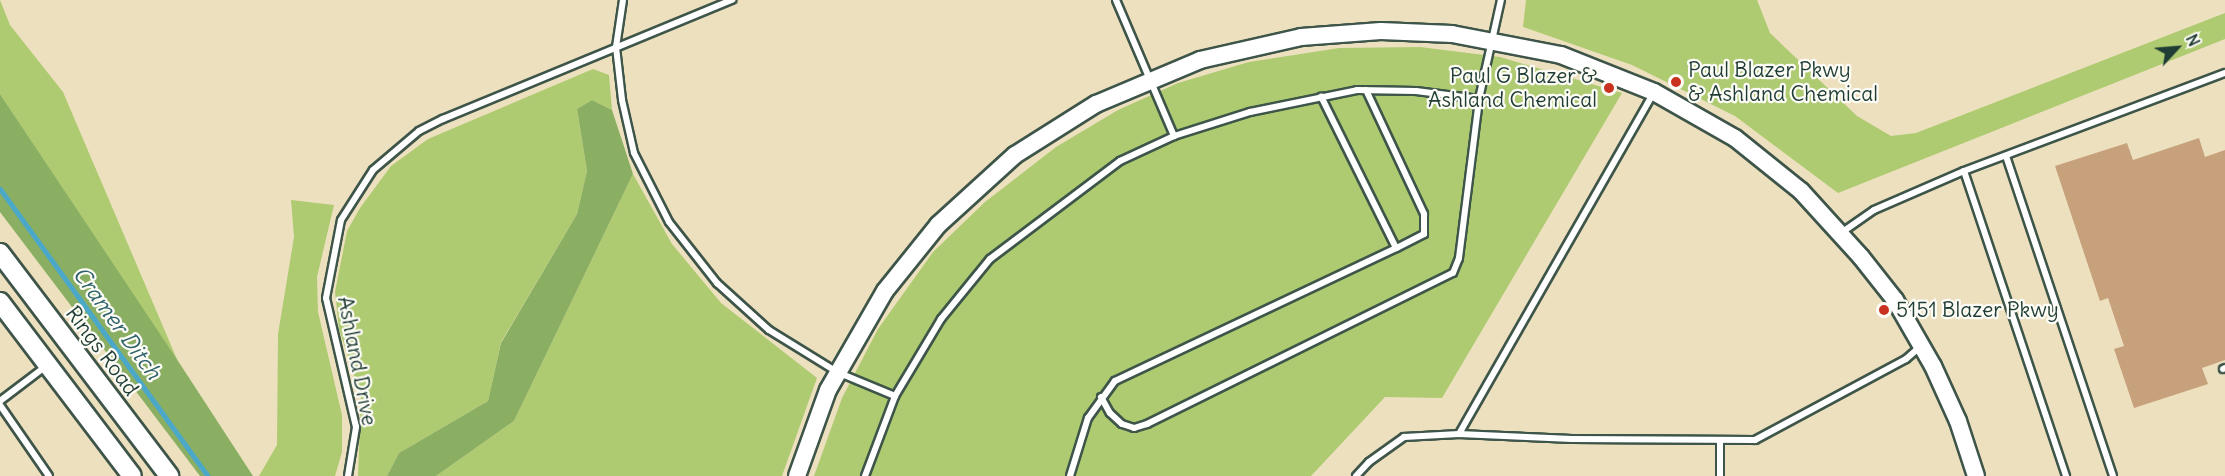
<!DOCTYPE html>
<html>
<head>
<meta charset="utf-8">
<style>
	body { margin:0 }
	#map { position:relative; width:2225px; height:476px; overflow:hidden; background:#ede0be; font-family:Delius,sans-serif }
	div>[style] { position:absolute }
	.green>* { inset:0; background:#aecb71 }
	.forest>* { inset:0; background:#8aaf63 }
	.stream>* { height:5px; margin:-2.5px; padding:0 2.5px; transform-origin:2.5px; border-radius:2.5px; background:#4ba8c9 }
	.building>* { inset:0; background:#c7a07c }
	.roads { filter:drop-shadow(2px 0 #3e5549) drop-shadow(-2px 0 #3e5549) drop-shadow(0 2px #3e5549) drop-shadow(0 -2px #3e5549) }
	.service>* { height:6px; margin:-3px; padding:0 3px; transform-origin:3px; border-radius:3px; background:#fff }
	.tertiary>* { height:16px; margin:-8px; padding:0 8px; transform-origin:8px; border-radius:8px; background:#fff }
	.secondary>* { height:18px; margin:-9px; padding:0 9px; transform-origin:9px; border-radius:9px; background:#fff }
	.dots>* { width:16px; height:16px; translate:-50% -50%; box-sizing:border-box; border:3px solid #fdfcf7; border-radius:50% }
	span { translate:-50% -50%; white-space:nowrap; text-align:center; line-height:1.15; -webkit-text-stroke:4.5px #fdfcf7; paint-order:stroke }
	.poi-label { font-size:21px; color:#1f3d34 }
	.left { translate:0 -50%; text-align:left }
	.right { translate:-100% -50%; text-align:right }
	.street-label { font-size:21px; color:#1f3d34 }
	.water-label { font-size:22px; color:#2e6268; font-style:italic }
	.north { position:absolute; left:2147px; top:18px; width:60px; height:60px; -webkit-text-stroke:4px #fdfcf7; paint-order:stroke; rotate:64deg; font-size:16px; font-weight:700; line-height:24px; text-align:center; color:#1f3d34 }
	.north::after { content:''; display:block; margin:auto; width:21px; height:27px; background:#1f3d34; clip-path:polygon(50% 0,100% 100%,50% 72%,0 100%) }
</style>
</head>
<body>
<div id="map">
	<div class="green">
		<div style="clip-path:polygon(0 0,10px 25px,63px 92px,179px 364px,0 94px)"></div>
		<div style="clip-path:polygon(1526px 0,1757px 0,1770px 33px,1857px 116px,1891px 136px,1916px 133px,2225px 13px,2225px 39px,1838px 193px,1735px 116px,1632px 65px,1523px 27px)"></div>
		<div style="clip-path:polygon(1420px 47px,1500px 57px,1622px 93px,1442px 398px,1385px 397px,1311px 476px,814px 476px,842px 398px,878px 329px,933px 252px,985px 202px,1056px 147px,1118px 110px,1178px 83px,1249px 62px,1339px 48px)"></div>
		<div style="clip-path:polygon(593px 69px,609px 75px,612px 110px,592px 100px,577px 109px,587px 171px,577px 214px,501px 342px,488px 401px,399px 453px,387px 476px,358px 476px,361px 397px,339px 329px,335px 292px,347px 231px,360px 208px,391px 166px,428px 139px)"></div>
		<div style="clip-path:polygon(633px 174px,672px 244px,721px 303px,817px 378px,782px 476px,436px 476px,514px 421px)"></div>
		<div style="clip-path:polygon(291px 200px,334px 205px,317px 277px,318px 312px,342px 415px,342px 452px,335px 476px,259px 476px,277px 445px,278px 334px,294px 237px)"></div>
	</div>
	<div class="forest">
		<div style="clip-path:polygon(0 94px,180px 364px,253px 476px,200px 476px,0 212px)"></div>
		<div style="clip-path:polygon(592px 100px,612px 110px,633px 174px,514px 421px,436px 476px,387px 476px,399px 453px,488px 401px,501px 343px,577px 214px,587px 171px,577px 109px)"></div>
	</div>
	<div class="stream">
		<div style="left:0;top:189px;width:354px;rotate:54.1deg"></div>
	</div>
	<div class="building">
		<div style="clip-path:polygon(2199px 138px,2205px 157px,2225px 150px,2225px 360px,2202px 368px,2208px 384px,2134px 408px,2114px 349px,2124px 346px,2108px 298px,2100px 301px,2055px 166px,2127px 143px,2133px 160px)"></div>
	</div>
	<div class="roads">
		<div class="service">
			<div style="left:623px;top:0;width:48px;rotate:98.5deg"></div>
			<div style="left:616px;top:47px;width:53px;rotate:83.5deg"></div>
			<div style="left:622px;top:100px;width:54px;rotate:77.2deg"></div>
			<div style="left:634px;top:153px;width:77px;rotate:63.1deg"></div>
			<div style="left:669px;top:222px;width:78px;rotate:51.8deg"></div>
			<div style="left:717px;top:283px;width:70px;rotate:42.1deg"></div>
			<div style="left:769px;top:330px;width:80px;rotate:31.7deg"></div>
			<div style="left:837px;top:372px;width:63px;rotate:22.5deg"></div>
			<div style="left:895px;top:396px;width:90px;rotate:-59.1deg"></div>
			<div style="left:941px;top:319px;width:77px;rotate:-50.8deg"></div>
			<div style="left:990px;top:259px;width:163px;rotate:-37deg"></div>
			<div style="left:1120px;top:161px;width:60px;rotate:-24.8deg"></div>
			<div style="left:1116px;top:0;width:148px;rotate:66.9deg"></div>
			<div style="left:1174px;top:136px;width:80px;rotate:-17.5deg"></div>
			<div style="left:1250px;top:112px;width:109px;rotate:-11.6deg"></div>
			<div style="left:1357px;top:90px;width:59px;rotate:1deg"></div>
			<div style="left:1416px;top:91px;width:64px;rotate:7.2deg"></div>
			<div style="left:1479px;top:99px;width:101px;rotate:-77.5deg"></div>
			<div style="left:1366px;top:90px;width:137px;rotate:64.9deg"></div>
			<div style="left:1424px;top:214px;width:20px;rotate:90deg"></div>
			<div style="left:1424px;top:234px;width:31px;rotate:153deg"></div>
			<div style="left:2006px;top:156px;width:337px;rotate:71.5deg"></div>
			<div style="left:1964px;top:171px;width:322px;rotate:71.5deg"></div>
			<div style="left:1841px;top:233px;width:40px;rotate:-34.9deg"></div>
			<div style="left:1874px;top:210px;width:98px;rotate:-23.4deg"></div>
			<div style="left:1964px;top:171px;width:279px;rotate:-20.6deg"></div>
			<div style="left:2223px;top:369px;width:2px;rotate:-27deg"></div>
			<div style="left:1101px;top:397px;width:18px;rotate:61deg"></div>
			<div style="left:1110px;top:413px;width:16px;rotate:43deg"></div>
			<div style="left:1122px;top:424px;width:13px;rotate:18deg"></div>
			<div style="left:1134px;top:428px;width:14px;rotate:-17deg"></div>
			<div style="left:1147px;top:424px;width:341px;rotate:-26.3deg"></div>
			<div style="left:1453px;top:273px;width:16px;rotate:-68deg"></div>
			<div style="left:1459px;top:258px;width:160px;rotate:-82.8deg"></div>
			<div style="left:0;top:401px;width:56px;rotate:-37.1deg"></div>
			<div style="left:0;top:405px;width:86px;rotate:55.4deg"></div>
			<div style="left:1459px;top:434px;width:113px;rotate:2.5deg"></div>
			<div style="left:1572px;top:439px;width:183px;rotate:0.3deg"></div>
			<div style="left:1755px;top:440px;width:171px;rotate:-28.2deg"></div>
			<div style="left:1906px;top:359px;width:20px;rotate:-41deg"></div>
			<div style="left:348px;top:476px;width:50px;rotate:-80.7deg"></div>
			<div style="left:356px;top:427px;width:132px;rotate:-103.1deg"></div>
			<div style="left:326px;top:298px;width:79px;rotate:-79.1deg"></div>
			<div style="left:341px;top:220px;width:59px;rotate:-57.4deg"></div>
			<div style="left:373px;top:170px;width:60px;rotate:-40.3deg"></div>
			<div style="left:419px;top:131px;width:27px;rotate:-27deg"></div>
			<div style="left:443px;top:119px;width:313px;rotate:-22.4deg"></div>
			<div style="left:865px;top:476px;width:85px;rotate:-69.4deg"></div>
			<div style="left:1070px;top:476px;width:61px;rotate:-72.8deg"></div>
			<div style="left:1088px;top:418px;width:46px;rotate:-53.9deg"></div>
			<div style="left:1115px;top:381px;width:311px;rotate:-25.3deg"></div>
			<div style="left:1396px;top:248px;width:169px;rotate:-116.3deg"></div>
			<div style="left:1356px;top:476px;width:19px;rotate:-47deg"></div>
			<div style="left:1369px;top:462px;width:43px;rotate:-35.5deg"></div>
			<div style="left:1404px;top:437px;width:55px;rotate:-3.1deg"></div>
			<div style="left:1459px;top:434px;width:394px;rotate:-60.3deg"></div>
			<div style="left:1720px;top:476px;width:34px;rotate:-90deg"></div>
		</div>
		<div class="tertiary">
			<div style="left:797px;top:476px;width:91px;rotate:-70.2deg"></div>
			<div style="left:828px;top:390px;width:114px;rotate:-60.1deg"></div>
			<div style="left:885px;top:291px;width:85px;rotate:-51.2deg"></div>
			<div style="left:938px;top:225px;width:104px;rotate:-42.3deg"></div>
			<div style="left:1015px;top:155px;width:96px;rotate:-32.2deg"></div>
			<div style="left:1096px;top:104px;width:113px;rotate:-22.9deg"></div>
			<div style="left:1200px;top:60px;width:104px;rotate:-12.8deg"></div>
			<div style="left:1301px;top:37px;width:80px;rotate:-4.3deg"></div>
			<div style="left:1381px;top:31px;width:71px;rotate:2.4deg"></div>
			<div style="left:1452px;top:34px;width:111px;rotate:10.9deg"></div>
			<div style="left:1561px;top:55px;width:100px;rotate:21.7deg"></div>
			<div style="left:1654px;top:92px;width:93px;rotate:29.6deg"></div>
			<div style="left:1735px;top:138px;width:85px;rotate:38.8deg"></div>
			<div style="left:1801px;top:191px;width:89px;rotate:47.7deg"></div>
			<div style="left:1861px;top:257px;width:55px;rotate:51.7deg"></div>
			<div style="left:1895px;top:300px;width:76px;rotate:60.1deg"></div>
			<div style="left:1933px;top:366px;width:60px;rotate:65.6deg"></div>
			<div style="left:1958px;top:421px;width:58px;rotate:71.9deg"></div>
		</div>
		<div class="secondary">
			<div style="left:0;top:253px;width:280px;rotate:52.8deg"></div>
			<div style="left:0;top:302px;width:218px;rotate:52.8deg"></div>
		</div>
	</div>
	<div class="dots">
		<div style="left:1676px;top:82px;background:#c8321e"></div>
		<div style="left:1609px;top:88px;background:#c8321e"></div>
		<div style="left:1884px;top:310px;background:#c8321e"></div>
	</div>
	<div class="poi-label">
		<span class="left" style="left:1688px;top:82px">Paul Blazer Pkwy<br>&amp; Ashland Chemical</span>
		<span class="right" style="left:1597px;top:88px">Paul G Blazer &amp;<br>Ashland Chemical</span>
		<span class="left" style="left:1896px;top:310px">5151 Blazer Pkwy</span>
	</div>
	<div class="street-label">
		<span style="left:102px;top:351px;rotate:53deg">Rings Road</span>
		<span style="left:357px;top:361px;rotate:79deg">Ashland Drive</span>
	</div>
	<div class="water-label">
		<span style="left:117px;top:323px;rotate:54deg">Cramer Ditch</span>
	</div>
	<div class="north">N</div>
</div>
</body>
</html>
